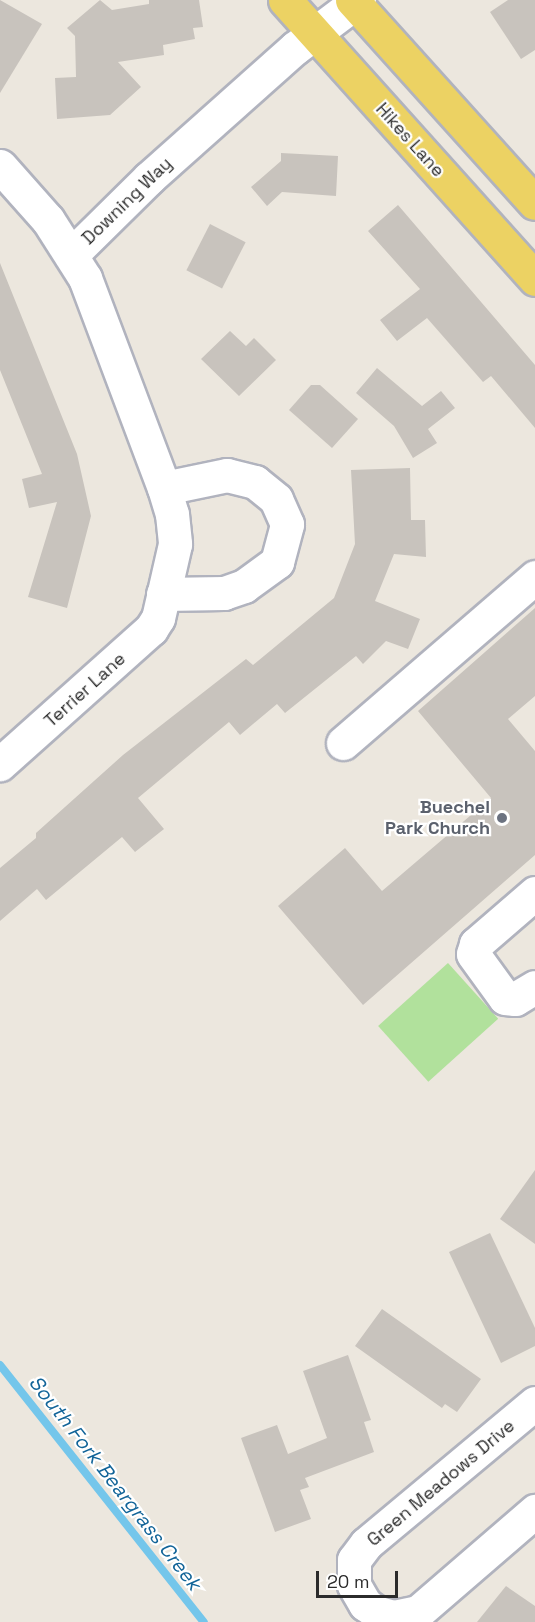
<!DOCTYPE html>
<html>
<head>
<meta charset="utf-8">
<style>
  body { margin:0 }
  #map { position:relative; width:535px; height:1622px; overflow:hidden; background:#ece7de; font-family:"Space Grotesk",sans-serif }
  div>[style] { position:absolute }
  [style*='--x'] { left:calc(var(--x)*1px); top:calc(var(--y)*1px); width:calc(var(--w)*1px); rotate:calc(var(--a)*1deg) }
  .green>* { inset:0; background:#b1e19c; transform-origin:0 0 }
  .stream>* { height:8px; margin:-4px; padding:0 4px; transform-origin:4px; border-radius:4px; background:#74c6eb }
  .building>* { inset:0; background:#c8c3bd; transform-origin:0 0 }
  .roads { filter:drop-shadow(2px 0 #b1b3be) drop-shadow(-2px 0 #b1b3be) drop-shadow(0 2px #b1b3be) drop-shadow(0 -2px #b1b3be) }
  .minor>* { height:33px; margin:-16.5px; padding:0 16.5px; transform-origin:16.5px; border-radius:16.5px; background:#fff }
  .major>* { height:33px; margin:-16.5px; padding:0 16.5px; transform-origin:16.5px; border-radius:16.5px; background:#ecd263 }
  .dots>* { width:16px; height:16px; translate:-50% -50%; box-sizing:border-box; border:3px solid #fff; border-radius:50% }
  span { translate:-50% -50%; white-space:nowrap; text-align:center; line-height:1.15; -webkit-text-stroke:4.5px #fff; paint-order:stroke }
  .street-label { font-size:18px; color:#2b2b2b }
  .worship-label { font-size:18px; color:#5b616d; font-weight:700 }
  .right { translate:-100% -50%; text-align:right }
  .water-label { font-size:20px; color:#126498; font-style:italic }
  .scale { position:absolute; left:316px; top:1571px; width:82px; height:27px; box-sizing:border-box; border:3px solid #2b2b2b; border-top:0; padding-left:8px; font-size:18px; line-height:21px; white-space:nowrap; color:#2b2b2b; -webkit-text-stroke:4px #fff; paint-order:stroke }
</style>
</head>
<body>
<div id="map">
  <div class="green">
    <div style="left:448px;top:963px;width:75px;height:94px;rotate:48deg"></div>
  </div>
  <div class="stream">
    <div style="--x:0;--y:1365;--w:328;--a:51.6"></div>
  </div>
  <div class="building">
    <div style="clip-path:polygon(0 0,42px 24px,0 93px)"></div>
    <div style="clip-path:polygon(100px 0,112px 10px,149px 4px,149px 0,199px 0,203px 27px,193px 28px,195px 39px,163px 45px,164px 55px,118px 62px,141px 87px,110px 115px,57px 119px,55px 78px,76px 77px,75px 36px,67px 28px)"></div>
    <div style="clip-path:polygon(508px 0,535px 0,535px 50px,521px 59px,490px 12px)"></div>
    <div style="clip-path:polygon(281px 153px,338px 156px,336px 196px,282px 192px,267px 206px,251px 187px,281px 161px)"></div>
    <div style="clip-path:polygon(398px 205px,535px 365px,535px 428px,491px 376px,483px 382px,427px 318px,397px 341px,380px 320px,420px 289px,368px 231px)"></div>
    <div style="left:210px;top:224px;width:40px;height:52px;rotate:27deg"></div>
    <div style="clip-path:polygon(0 263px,77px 454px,91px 516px,67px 608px,28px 597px,57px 502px,29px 508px,22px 479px,42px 474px,0 370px)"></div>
    <div style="clip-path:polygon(230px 331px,246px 346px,254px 338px,276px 360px,239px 396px,201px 359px)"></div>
    <div style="clip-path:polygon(377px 368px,422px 406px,441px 391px,455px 408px,428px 429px,437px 443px,413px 458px,394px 426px,356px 393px)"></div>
    <div style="clip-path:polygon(311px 385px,320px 385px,358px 419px,332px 448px,289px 410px)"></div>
    <div style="clip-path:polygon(410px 468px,411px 520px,425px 520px,426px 557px,394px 554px,375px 601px,420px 619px,408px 649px,386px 641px,363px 664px,356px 656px,285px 713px,277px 704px,240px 735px,229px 722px,138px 798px,164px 829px,135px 852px,122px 837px,46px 900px,37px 889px,0 921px,0 868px,36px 838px,36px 833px,123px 755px,246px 659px,253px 665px,334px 598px,355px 544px,351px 470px)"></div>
    <div style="clip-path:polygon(535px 608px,535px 696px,508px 719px,535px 751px,535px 855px,363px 1005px,278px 906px,345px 848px,382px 891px,491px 798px,418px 711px)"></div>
    <div style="clip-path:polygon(535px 1170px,535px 1244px,500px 1219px)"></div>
    <div style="clip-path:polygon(490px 1233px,535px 1328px,535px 1346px,501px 1363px,449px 1252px)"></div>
    <div style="clip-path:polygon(382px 1309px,481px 1379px,457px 1412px,445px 1404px,442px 1408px,355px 1346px)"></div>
    <div style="clip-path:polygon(348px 1355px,371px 1420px,364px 1422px,374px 1452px,305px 1478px,309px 1487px,300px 1490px,311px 1519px,275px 1532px,241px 1438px,277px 1425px,288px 1454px,327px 1438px,303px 1371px)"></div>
    <div style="clip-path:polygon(506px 1586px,535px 1606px,535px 1622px,477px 1622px)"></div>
  </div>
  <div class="roads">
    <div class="minor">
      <div style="--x:0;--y:166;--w:72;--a:48.4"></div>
      <div style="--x:48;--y:220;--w:69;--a:57.5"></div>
      <div style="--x:85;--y:278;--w:224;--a:69.4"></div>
      <div style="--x:164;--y:488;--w:27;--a:73"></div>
      <div style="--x:172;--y:514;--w:30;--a:84"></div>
      <div style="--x:175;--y:544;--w:76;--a:102.9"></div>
      <div style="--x:158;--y:618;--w:13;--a:122"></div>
      <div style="--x:151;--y:629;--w:203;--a:138.2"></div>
      <div style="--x:71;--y:255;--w:110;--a:-44.6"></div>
      <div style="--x:149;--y:178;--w:195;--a:-41.7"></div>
      <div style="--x:295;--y:48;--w:80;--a:-36.9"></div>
      <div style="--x:163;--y:594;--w:61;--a:-0.9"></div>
      <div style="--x:224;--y:593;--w:21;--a:-19"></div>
      <div style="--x:244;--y:586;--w:41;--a:-36"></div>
      <div style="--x:277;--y:562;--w:39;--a:-75"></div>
      <div style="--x:287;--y:524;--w:27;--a:-114"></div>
      <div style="--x:276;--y:499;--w:27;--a:-141"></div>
      <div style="--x:255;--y:482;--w:29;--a:-166"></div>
      <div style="--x:227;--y:475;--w:64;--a:168.3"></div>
      <div style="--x:343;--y:743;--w:254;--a:-40.8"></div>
      <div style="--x:535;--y:893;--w:78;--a:139.2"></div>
      <div style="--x:476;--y:944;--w:10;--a:107"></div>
      <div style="--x:473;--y:954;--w:54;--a:54"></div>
      <div style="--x:505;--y:998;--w:10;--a:6"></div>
      <div style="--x:515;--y:999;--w:23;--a:-31"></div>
      <div style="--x:535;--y:1403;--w:220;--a:140.2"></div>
      <div style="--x:366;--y:1544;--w:20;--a:127"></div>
      <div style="--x:354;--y:1560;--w:25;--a:90"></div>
      <div style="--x:354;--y:1585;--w:22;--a:60"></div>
      <div style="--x:365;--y:1604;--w:14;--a:36"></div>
      <div style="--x:376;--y:1612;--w:19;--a:16"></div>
      <div style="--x:394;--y:1617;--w:25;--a:-12"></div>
      <div style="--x:418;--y:1612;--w:155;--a:-40.8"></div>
    </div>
    <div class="major">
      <div style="--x:285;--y:0;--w:375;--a:48.1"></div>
      <div style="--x:352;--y:0;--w:273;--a:48"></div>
    </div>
  </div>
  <div class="dots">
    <div style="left:502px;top:818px;background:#6b7280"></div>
  </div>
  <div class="street-label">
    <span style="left:410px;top:140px;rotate:48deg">Hikes Lane</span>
    <span style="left:127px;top:201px;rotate:-44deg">Downing Way</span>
    <span style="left:85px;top:690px;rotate:-42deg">Terrier Lane</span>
    <span style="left:441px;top:1483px;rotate:-40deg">Green Meadows Drive</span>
  </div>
  <div class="worship-label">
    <span class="right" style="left:490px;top:818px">Buechel<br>Park Church</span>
  </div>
  <div class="water-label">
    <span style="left:115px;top:1483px;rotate:52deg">South Fork Beargrass Creek</span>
  </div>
  <div class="scale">20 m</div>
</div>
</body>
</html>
